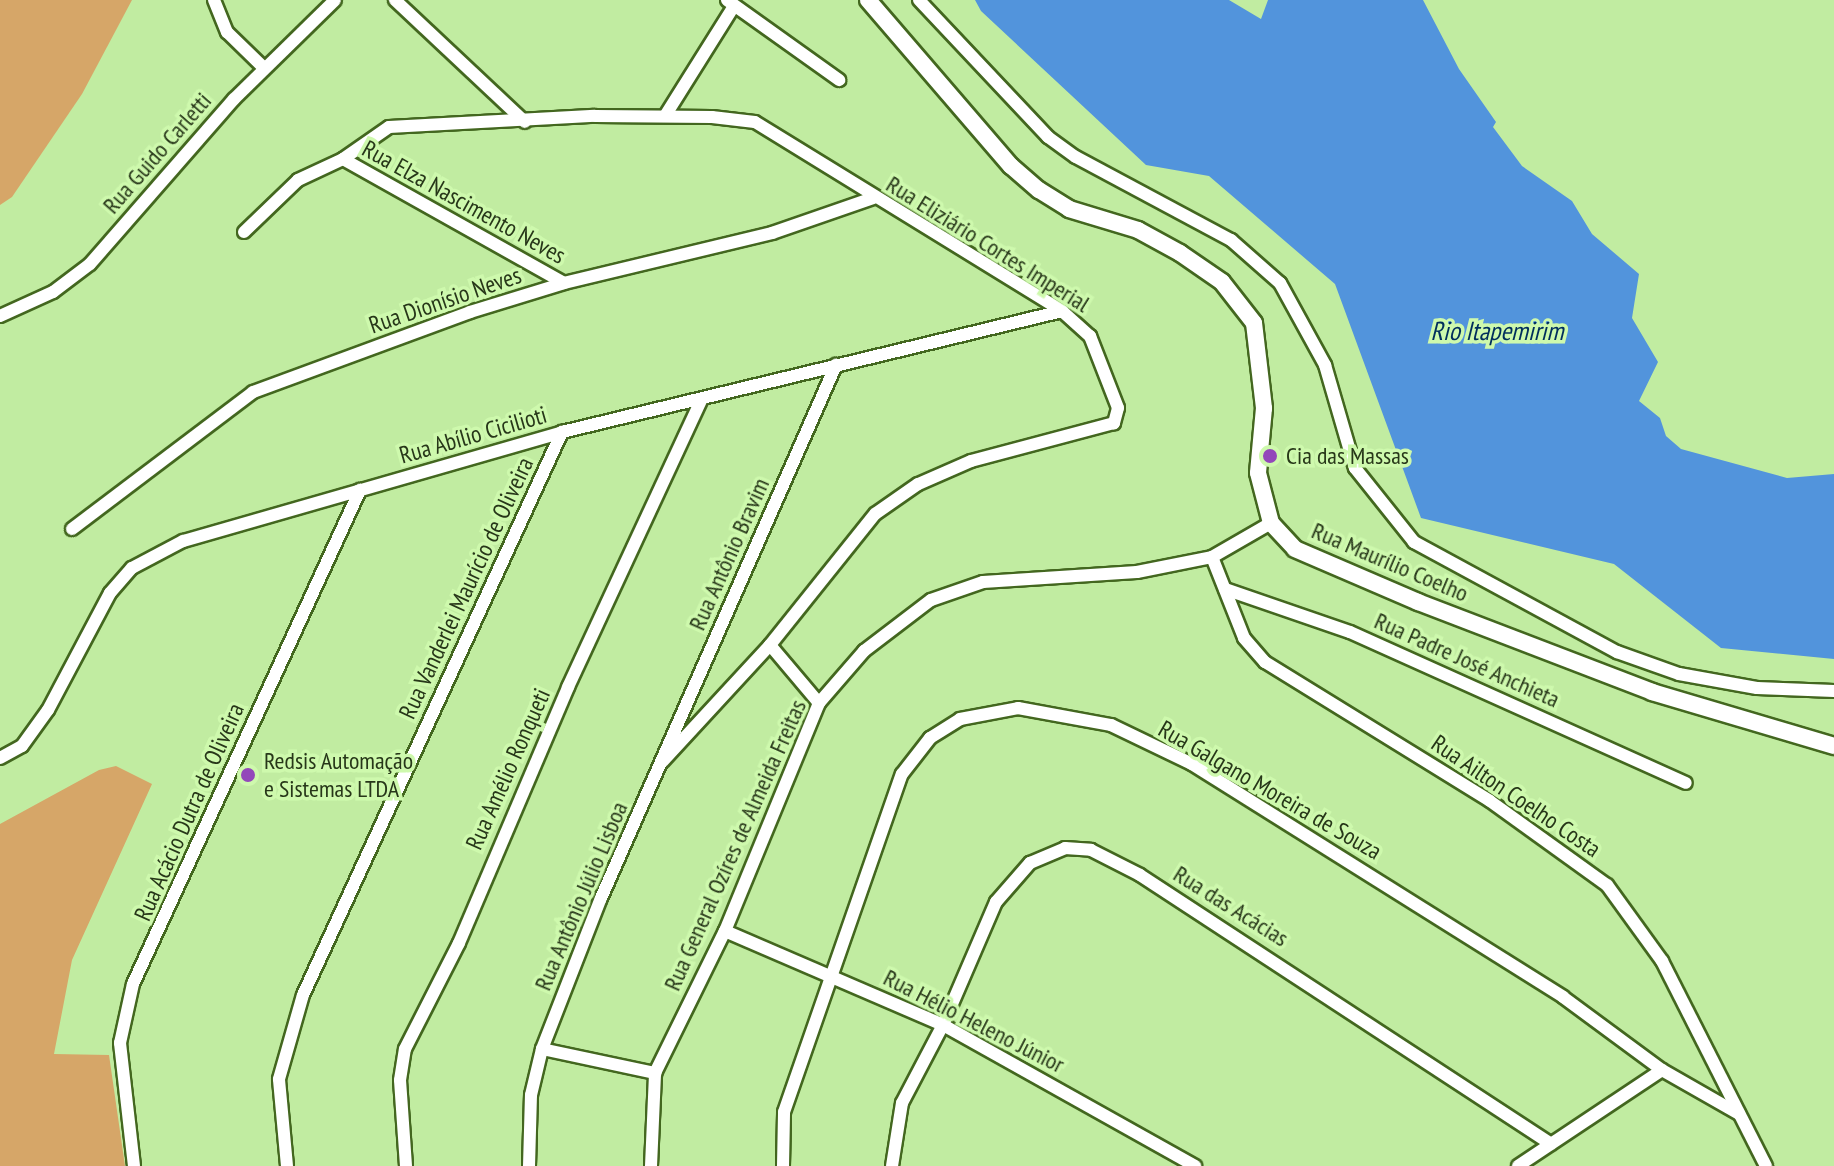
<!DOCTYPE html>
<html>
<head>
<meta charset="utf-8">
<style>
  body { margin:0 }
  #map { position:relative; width:1834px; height:1166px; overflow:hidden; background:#c1eca1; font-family:"PT Sans Narrow",sans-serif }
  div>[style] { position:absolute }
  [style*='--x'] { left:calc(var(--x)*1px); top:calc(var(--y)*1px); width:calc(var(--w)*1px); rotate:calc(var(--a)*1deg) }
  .green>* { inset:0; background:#d6a668 }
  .water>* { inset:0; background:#5294dc }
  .roads { filter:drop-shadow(2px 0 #43671f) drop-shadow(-2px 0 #43671f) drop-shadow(0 2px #43671f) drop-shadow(0 -2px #43671f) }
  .street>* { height:12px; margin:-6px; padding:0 6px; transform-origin:6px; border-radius:6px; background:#fff }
  .secondary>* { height:16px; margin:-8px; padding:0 8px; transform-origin:8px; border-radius:8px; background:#fff }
  .dots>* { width:22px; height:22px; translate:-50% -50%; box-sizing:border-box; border:4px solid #cef9ad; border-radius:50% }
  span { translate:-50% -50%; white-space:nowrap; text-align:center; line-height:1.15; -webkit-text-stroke:7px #cef9ad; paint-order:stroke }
  .street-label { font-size:24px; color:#273719 }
  .poi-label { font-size:24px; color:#273719 }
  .left { translate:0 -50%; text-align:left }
  .water-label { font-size:26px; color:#002e5c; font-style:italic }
</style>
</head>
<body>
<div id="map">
  <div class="green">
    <div style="clip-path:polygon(0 0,132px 0,82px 94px,12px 197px,0 205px)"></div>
    <div style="clip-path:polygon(116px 766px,152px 784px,72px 960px,54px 1054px,109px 1055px,125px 1166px,0 1166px,0 824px,99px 770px)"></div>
  </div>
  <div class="water">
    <div style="clip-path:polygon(975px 0,1229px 0,1261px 19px,1268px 0,1423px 0,1459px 69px,1496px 122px,1493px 127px,1522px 166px,1572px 201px,1592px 234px,1639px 274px,1632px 318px,1658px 362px,1639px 401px,1660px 418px,1666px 436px,1681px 449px,1787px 478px,1834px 474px,1834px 659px,1721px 648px,1614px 564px,1421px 518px,1335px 284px,1209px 176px,1146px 165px,981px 11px)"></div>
  </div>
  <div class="roads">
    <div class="street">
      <div style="--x:214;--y:0;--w:35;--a:68"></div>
      <div style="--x:227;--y:32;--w:50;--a:44.2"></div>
      <div style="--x:395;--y:0;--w:178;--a:43.2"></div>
      <div style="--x:727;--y:0;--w:138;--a:35.5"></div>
      <div style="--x:919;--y:0;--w:188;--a:46.7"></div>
      <div style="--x:1048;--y:137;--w:34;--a:36"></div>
      <div style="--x:1076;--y:157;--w:176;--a:28.2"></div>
      <div style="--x:1231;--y:240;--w:65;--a:41.3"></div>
      <div style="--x:1280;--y:283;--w:94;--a:61.2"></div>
      <div style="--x:1325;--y:365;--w:107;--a:73.8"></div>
      <div style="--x:1355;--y:468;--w:95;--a:51.4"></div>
      <div style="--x:1414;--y:542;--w:231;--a:28.5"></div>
      <div style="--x:1617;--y:652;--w:66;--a:19.5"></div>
      <div style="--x:1679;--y:674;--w:79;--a:10.2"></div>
      <div style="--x:1757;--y:688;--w:77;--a:2.2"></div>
      <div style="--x:665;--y:116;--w:130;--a:-57.9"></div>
      <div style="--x:343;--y:159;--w:253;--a:29.3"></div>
      <div style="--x:244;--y:232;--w:75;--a:-43.9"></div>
      <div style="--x:298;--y:180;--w:50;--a:-25"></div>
      <div style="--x:343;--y:159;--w:56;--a:-34.8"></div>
      <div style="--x:389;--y:127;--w:206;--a:-3.1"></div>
      <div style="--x:595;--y:116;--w:117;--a:0.5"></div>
      <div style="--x:712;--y:117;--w:43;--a:6.6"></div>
      <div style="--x:755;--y:122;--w:361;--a:31.6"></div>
      <div style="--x:1062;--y:311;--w:38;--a:42"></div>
      <div style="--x:1090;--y:336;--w:77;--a:68.7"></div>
      <div style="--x:1118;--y:408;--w:16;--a:105"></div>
      <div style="--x:1114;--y:423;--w:148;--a:165.1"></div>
      <div style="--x:971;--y:461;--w:58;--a:156.5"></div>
      <div style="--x:918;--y:484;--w:52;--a:145.1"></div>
      <div style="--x:875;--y:514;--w:168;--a:128.7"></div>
      <div style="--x:770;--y:645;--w:158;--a:132.7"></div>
      <div style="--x:0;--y:316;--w:58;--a:-24.4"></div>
      <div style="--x:53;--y:292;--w:46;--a:-37.1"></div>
      <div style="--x:90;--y:264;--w:219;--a:-48.9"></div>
      <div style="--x:234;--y:99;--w:141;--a:-44.4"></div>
      <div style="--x:72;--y:529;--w:227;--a:-37.1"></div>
      <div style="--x:253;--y:392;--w:231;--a:-20.2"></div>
      <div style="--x:470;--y:312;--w:98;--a:-17.1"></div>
      <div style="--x:564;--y:283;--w:214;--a:-13.5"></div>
      <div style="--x:772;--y:233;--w:107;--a:-19.1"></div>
      <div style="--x:1212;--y:557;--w:87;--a:68.4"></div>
      <div style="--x:1244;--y:638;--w:32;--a:49"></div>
      <div style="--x:1265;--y:662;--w:264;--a:31.7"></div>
      <div style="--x:1490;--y:801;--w:144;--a:35.7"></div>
      <div style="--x:1607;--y:885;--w:94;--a:54.1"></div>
      <div style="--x:1662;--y:961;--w:230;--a:63.1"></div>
      <div style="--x:1225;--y:589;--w:132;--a:19"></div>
      <div style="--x:1350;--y:632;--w:368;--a:24.2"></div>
      <div style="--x:770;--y:645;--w:76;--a:49.8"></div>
      <div style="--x:0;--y:758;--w:25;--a:-29"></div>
      <div style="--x:22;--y:746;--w:44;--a:-54.2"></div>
      <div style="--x:48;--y:710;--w:132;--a:-62.1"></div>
      <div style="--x:110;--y:593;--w:33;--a:-49"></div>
      <div style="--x:132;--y:568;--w:58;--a:-27.9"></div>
      <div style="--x:183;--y:541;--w:394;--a:-16"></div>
      <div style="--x:562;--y:432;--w:514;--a:-13.6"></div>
      <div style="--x:725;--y:931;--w:237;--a:23.3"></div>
      <div style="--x:943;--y:1025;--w:289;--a:29.2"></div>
      <div style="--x:542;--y:1049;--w:116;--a:12"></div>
      <div style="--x:134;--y:1166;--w:124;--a:-96.5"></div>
      <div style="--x:120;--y:1043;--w:60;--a:-77.6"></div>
      <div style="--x:133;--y:984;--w:544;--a:-65.32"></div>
      <div style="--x:287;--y:1166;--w:87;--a:-95.3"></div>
      <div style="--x:279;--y:1079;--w:87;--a:-74.1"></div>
      <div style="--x:303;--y:995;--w:620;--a:-65.3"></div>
      <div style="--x:406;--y:1166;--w:86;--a:-94"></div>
      <div style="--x:400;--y:1080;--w:31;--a:-81"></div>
      <div style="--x:405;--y:1049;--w:119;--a:-63"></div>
      <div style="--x:459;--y:943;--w:278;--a:-66.9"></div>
      <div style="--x:568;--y:687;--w:316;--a:-65.1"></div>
      <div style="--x:529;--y:1166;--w:71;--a:-88.4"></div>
      <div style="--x:531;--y:1095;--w:47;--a:-76.6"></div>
      <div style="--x:542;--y:1049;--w:162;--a:-68.7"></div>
      <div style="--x:601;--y:898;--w:583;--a:-66.21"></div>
      <div style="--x:651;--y:1166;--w:93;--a:-87.5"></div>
      <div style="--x:655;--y:1073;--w:158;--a:-63.8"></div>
      <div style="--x:725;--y:931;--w:247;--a:-67.6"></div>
      <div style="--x:819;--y:703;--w:69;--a:-49.1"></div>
      <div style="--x:864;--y:651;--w:84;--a:-37.3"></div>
      <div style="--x:931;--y:600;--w:55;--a:-19.1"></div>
      <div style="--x:983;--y:582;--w:154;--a:-3.7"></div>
      <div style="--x:1137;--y:572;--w:76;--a:-11.3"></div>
      <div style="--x:1212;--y:557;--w:68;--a:-30"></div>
      <div style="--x:783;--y:1166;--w:54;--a:-88.9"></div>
      <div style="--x:784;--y:1112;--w:358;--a:-70.8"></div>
      <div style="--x:902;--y:774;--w:46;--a:-52.1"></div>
      <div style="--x:930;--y:738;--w:36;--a:-32"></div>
      <div style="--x:960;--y:719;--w:59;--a:-10.7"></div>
      <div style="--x:1018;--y:708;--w:95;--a:10.4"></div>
      <div style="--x:1111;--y:725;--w:90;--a:25.7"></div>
      <div style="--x:1192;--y:764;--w:438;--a:32.1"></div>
      <div style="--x:1563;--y:997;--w:123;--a:36.4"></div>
      <div style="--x:1662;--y:1070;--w:89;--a:29.7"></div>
      <div style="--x:892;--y:1166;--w:64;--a:-81"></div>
      <div style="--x:902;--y:1103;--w:88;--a:-62.3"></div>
      <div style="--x:943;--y:1025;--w:134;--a:-66.7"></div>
      <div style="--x:996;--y:902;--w:52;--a:-48.9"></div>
      <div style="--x:1030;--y:863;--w:38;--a:-23"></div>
      <div style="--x:1065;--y:848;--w:26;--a:4"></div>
      <div style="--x:1091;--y:850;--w:55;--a:27"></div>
      <div style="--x:1140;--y:875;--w:491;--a:33.2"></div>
      <div style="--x:1518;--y:1166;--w:173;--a:-33.7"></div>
    </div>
    <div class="secondary">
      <div style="--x:868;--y:0;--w:219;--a:49.3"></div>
      <div style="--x:1011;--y:166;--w:37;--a:41"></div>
      <div style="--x:1039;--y:190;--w:36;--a:32"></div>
      <div style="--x:1069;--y:209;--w:72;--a:16.9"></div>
      <div style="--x:1138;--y:230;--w:48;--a:28.7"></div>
      <div style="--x:1180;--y:253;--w:51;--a:34.6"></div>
      <div style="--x:1222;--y:282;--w:52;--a:52"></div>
      <div style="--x:1254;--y:323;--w:86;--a:83.3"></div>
      <div style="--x:1264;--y:408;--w:65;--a:95.3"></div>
      <div style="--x:1258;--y:473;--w:52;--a:75.4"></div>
      <div style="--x:1271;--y:523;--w:35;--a:47"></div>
      <div style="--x:1295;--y:549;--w:134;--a:23.3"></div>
      <div style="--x:1418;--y:602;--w:251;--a:21"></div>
      <div style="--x:1652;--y:692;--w:190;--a:16.5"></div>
    </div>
  </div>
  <div class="dots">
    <div style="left:1270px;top:456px;background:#9348ba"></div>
    <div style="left:248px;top:775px;background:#9348ba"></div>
  </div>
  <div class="street-label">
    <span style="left:157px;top:153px;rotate:-49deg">Rua Guido Carletti</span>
    <span style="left:464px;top:202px;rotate:29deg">Rua Elza Nascimento Neves</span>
    <span style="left:988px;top:244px;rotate:32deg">Rua Eliziário Cortes Imperial</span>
    <span style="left:445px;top:300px;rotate:-19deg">Rua Dionísio Neves</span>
    <span style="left:473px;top:435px;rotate:-16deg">Rua Abílio Cicilioti</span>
    <span style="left:729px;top:554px;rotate:-66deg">Rua Antônio Bravim</span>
    <span style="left:1390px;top:562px;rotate:23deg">Rua Maurílio Coelho</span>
    <span style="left:466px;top:588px;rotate:-65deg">Rua Vanderlei Maurício de Oliveira</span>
    <span style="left:1467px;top:660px;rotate:24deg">Rua Padre José Anchieta</span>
    <span style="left:508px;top:769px;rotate:-66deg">Rua Amélio Ronqueti</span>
    <span style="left:1270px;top:790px;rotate:30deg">Rua Galgano Moreira de Souza</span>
    <span style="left:1516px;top:796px;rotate:34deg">Rua Ailton Coelho Costa</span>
    <span style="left:189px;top:812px;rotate:-66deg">Rua Acácio Dutra de Oliveira</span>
    <span style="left:735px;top:845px;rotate:-66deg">Rua General Ozíres de Almeida Freitas</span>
    <span style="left:581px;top:896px;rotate:-67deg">Rua Antônio Júlio Lisboa</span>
    <span style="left:1231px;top:906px;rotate:32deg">Rua das Acácias</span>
    <span style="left:974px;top:1021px;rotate:27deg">Rua Hélio Heleno Júnior</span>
  </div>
  <div class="poi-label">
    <span class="left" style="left:1286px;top:456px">Cia das Massas</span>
    <span class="left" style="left:264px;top:775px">Redsis Automação<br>e Sistemas LTDA</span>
  </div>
  <div class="water-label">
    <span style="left:1497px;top:331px">Rio Itapemirim</span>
  </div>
</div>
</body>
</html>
